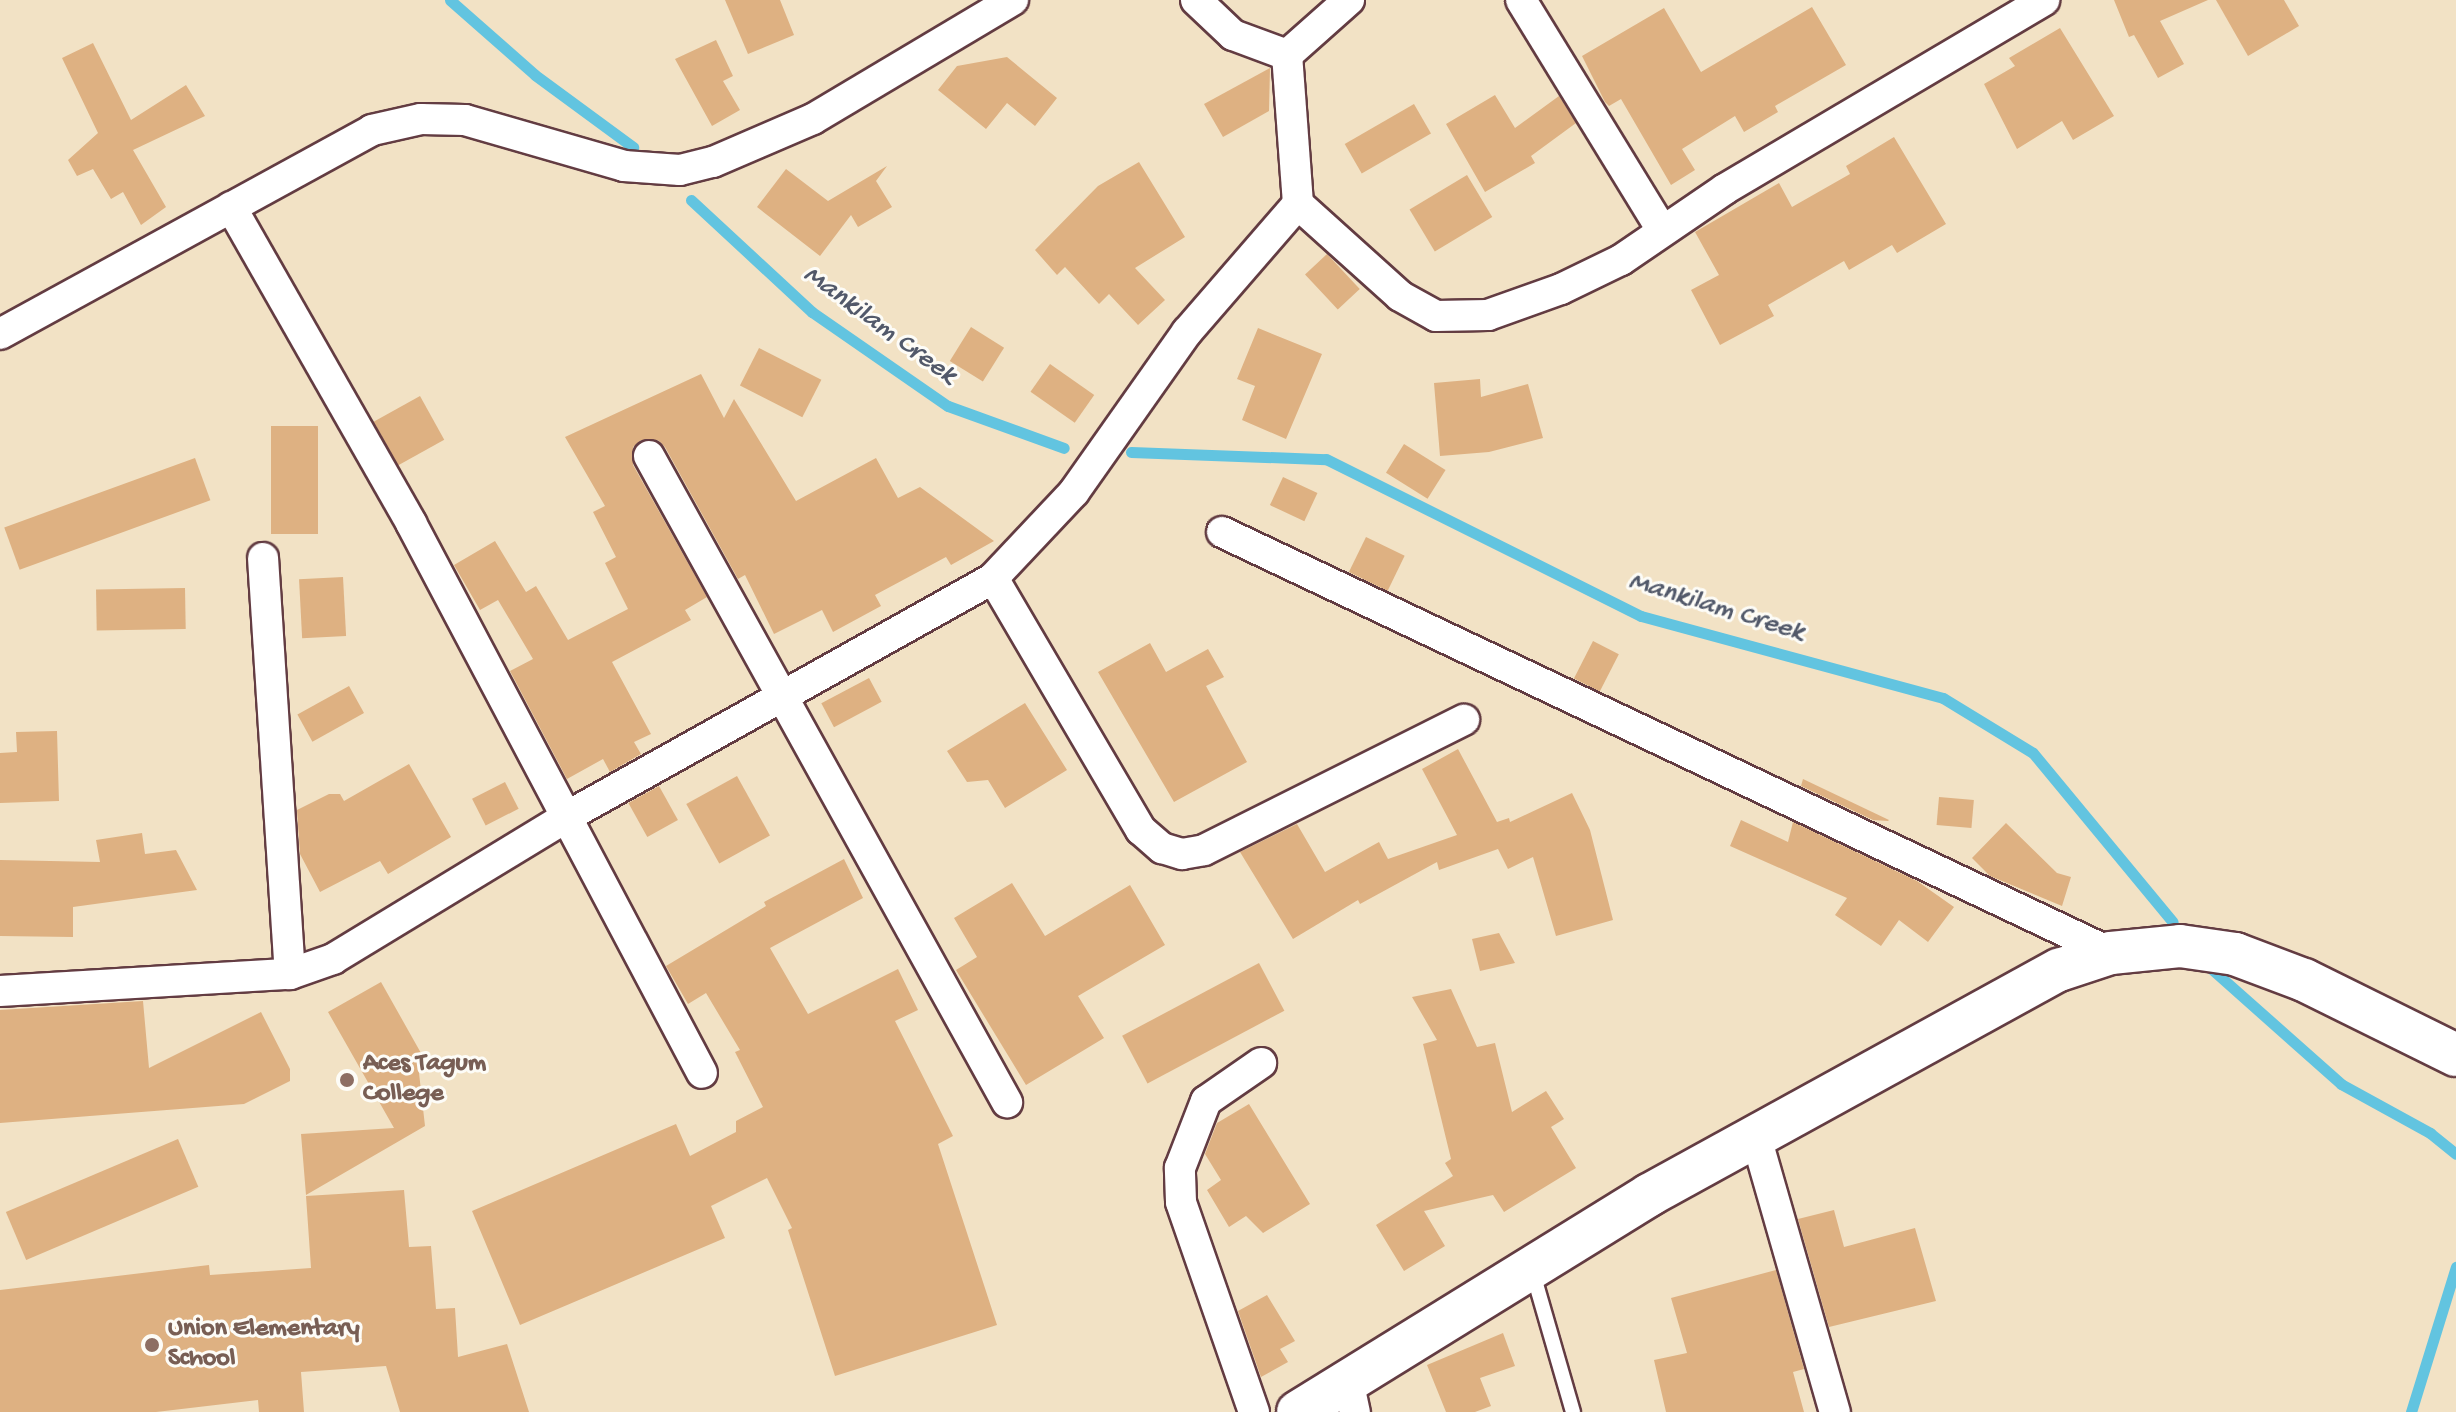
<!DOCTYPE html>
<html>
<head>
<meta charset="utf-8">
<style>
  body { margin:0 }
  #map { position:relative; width:2456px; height:1412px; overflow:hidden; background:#f2e2c5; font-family:"Gochi Hand",sans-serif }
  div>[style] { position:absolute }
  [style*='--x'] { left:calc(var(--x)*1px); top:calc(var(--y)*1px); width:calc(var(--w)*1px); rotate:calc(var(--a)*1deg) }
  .stream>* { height:11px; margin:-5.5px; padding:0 5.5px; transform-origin:5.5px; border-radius:5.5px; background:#62c4e0 }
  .building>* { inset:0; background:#deb182; transform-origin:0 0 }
  .roads { filter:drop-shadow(2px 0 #633c42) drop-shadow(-2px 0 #633c42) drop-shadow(0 2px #633c42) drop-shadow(0 -2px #633c42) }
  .lane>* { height:14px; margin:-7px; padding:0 7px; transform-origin:7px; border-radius:7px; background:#fff }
  .street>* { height:30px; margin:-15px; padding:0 15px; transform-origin:15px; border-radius:15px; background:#fff }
  .secondary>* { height:42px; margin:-21px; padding:0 21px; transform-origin:21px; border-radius:21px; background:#fff }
  .dots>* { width:22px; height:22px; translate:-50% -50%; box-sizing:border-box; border:4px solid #fdfcf7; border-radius:50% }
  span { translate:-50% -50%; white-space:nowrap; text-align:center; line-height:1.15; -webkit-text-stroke:6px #fdfcf7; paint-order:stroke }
  .education-label { font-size:26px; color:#785e54; font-weight:700 }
  .left { translate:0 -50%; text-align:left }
  .water-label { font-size:28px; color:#52596a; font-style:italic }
</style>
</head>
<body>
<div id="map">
  <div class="stream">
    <div style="--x:450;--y:0;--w:113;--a:41.4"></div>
    <div style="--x:535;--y:75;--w:122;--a:36.3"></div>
    <div style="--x:691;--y:200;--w:165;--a:42.8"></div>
    <div style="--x:812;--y:312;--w:165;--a:34.7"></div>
    <div style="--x:948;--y:406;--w:123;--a:19.9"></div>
    <div style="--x:1131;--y:452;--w:195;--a:2.1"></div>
    <div style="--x:1326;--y:459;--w:352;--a:26.5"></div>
    <div style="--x:1641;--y:616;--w:313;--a:15.2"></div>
    <div style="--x:1943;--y:698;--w:105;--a:31.4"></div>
    <div style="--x:2033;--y:753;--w:219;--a:50.4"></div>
    <div style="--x:2206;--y:964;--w:181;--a:41.6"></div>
    <div style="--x:2341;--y:1084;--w:102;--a:28.8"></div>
    <div style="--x:2430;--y:1133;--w:33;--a:39"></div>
    <div style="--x:2411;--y:1412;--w:152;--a:-72.8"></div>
  </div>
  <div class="building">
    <div style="clip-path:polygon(725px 0,780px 0,794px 35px,748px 54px)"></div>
    <div style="clip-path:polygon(2114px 0,2208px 0,2160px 21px,2184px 64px,2158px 78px,2134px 35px,2129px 37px)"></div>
    <div style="clip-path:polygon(2216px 0,2284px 0,2299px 26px,2248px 56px)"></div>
    <div style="clip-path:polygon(1812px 7px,1846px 65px,1775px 106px,1778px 112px,1744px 132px,1735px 116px,1682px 149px,1695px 170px,1671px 185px,1621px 99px,1609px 106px,1605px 102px,1582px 56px,1664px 8px,1701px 72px)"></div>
    <div style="clip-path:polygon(2060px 28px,2114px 116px,2073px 140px,2062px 121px,2017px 149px,1984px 84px,2015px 66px,2009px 58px)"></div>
    <div style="clip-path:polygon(716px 40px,733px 76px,723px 81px,740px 110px,712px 126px,675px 59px)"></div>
    <div style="clip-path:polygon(93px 43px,131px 120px,186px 85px,205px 116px,133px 150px,166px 207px,141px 225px,123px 192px,111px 199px,93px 169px,77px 176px,68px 160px,98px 133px,62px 58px)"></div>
    <div style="clip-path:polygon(1007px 57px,1057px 98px,1035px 126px,1007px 103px,986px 129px,938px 90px,957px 66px)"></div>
    <div style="clip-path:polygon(1270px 68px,1269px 111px,1223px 137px,1204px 104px)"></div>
    <div style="clip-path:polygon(1495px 95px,1515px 128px,1559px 96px,1576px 123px,1531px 156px,1535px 163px,1485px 192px,1446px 124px)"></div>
    <div style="left:1414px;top:104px;width:34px;height:80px;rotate:60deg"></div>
    <div style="clip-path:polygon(1894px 137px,1946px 224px,1897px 253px,1892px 245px,1849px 270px,1844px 261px,1768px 305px,1774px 316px,1720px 345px,1691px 290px,1719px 275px,1695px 232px,1779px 183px,1792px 207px,1850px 174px,1846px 166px)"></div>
    <div style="clip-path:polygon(1139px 162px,1185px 237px,1135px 268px,1165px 300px,1138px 325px,1109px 294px,1099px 304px,1065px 267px,1057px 275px,1035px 250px,1098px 186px)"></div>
    <div style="clip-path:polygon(887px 166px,876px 181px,892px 207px,858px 227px,851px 215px,820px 256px,757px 207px,786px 169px,828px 201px)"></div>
    <div style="left:1467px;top:175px;width:49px;height:67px;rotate:59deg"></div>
    <div style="left:1327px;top:254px;width:48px;height:30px;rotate:47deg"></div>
    <div style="left:971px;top:327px;width:39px;height:40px;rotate:32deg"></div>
    <div style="clip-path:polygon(1258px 328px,1322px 354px,1286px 439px,1242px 420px,1255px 386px,1237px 379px)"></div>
    <div style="left:759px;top:348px;width:70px;height:42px;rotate:27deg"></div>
    <div style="left:1050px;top:364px;width:54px;height:34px;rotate:35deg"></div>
    <div style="clip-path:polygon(701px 374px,724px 418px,734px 399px,796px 501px,876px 458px,898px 498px,920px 487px,994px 541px,951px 565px,946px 557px,875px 595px,881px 606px,833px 632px,822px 610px,774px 634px,745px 575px,738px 579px,665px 447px,658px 440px,641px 440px,633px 447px,633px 465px,707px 597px,685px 610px,691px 620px,612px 662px,651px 734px,634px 742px,641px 754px,610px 772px,603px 759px,567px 779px,510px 671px,533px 659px,498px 600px,480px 610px,454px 565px,495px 541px,526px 592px,536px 586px,568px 640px,628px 609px,605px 563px,616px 557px,593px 512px,605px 506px,565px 437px)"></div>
    <div style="clip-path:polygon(1480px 379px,1481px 397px,1528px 384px,1543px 438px,1489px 452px,1440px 456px,1434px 383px)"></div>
    <div style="left:420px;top:396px;width:50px;height:53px;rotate:61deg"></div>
    <div style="left:271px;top:426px;width:47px;height:108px"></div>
    <div style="left:1404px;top:444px;width:49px;height:34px;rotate:32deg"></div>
    <div style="left:195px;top:458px;width:45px;height:203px;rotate:70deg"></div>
    <div style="left:1283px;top:477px;width:38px;height:31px;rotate:25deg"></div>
    <div style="left:1366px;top:537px;width:43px;height:39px;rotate:26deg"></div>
    <div style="left:343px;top:577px;width:59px;height:44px;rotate:87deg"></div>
    <div style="left:185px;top:588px;width:41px;height:89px;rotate:89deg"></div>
    <div style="left:1593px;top:641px;width:29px;height:42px;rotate:27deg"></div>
    <div style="clip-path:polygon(1150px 643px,1166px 672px,1208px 649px,1224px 677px,1206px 686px,1247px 762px,1174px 802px,1098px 672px)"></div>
    <div style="left:869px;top:678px;width:27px;height:54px;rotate:62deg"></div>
    <div style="left:349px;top:686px;width:31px;height:59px;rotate:61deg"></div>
    <div style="clip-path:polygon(1025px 703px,1067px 770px,1005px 808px,988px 780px,967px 782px,947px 751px)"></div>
    <div style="clip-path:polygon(57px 731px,59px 801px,0 803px,0 753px,17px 752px,16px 732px)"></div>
    <div style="clip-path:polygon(1458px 749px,1497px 822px,1509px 818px,1510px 822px,1572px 793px,1590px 830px,1613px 920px,1556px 936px,1533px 857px,1508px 869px,1498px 849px,1439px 870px,1437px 862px,1360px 904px,1358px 900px,1293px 939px,1240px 852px,1297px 824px,1325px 872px,1379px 842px,1388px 859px,1457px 835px,1422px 769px)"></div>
    <div style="clip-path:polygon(409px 764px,451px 837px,388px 874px,380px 861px,320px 892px,300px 854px,297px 810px,329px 794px,340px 794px,344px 801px)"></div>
    <div style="left:737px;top:776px;width:68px;height:58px;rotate:61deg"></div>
    <div style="clip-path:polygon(1803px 779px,1889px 820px,1888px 821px,1873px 820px,1801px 786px)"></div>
    <div style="left:505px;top:782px;width:30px;height:37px;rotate:63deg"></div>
    <div style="left:659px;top:786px;width:39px;height:35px;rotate:61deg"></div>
    <div style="left:1939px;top:797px;width:35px;height:28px;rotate:5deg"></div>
    <div style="clip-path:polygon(1741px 820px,1788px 842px,1793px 822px,1917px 881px,1954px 907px,1928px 942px,1899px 920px,1881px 946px,1835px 915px,1847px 898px,1730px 846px)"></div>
    <div style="clip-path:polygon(2006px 823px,2057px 873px,2071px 877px,2062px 906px,1990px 876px,1972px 858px)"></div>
    <div style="clip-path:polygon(142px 833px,145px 854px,176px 850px,197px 890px,73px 907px,73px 937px,0 936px,0 860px,100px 862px,96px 840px)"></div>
    <div style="clip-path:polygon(844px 859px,863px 898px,770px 948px,808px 1014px,898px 969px,918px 1010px,895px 1021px,953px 1136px,938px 1144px,997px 1325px,835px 1376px,788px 1230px,792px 1228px,767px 1178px,711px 1206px,725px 1238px,520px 1325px,472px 1211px,676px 1124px,690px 1156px,736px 1132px,736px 1121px,763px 1107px,735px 1052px,740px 1050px,706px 993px,688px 1004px,666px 966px,766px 906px,764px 902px)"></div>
    <div style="clip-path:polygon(1012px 883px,1045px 936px,1130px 885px,1165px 945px,1078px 996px,1104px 1038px,1026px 1085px,956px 970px,977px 957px,954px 918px)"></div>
    <div style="clip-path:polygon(1499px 933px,1515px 963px,1480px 971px,1472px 939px)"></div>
    <div style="left:1259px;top:963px;width:54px;height:155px;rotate:62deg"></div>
    <div style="clip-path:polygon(381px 982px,426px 1062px,418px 1064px,425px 1126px,306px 1195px,301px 1134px,394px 1128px,328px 1012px)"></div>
    <div style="clip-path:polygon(1451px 989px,1477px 1047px,1495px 1043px,1512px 1112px,1546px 1091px,1564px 1119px,1551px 1127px,1576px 1168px,1504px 1212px,1493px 1195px,1424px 1211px,1445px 1246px,1404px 1271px,1376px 1225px,1453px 1176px,1445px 1163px,1451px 1159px,1423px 1044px,1437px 1040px,1412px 997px)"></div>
    <div style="clip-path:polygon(143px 1001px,149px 1068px,261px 1012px,290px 1069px,290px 1081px,244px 1104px,0 1123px,0 1010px)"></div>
    <div style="clip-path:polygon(1249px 1104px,1310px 1204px,1263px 1233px,1246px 1216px,1229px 1227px,1207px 1190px,1221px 1180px,1205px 1154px,1217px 1123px)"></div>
    <div style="left:178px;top:1139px;width:52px;height:187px;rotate:67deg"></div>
    <div style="clip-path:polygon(404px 1190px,409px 1247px,431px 1246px,436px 1309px,455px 1308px,458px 1357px,507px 1344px,529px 1412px,400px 1412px,386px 1366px,301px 1372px,304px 1412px,259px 1412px,258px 1400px,156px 1412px,0 1412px,0 1290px,209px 1265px,210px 1275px,311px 1268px,306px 1196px)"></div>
    <div style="clip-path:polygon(1834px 1210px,1844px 1247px,1915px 1228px,1936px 1301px,1829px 1327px,1798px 1219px)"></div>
    <div style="clip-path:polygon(1776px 1270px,1804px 1369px,1793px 1372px,1804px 1412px,1666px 1412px,1654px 1360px,1687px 1353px,1671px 1298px)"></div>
    <div style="clip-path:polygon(1267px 1295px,1295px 1341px,1280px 1349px,1288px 1362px,1261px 1377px,1238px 1311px)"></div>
    <div style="clip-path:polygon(1503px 1333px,1515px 1366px,1480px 1378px,1491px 1406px,1475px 1412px,1446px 1412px,1427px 1365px)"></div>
  </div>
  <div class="roads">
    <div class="lane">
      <div style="--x:1532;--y:1270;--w:148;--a:73.9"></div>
    </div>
    <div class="street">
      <div style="--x:1196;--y:0;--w:51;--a:43.4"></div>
      <div style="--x:1233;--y:35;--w:58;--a:20.3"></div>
      <div style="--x:1521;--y:0;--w:270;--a:58.5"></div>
      <div style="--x:1287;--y:55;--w:83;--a:-41.6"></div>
      <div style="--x:1298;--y:204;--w:137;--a:42"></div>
      <div style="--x:1400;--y:296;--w:41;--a:29.1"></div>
      <div style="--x:1436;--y:316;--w:52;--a:-1.1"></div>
      <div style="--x:1488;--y:315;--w:77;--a:-19.6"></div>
      <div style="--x:1561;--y:289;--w:67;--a:-25.8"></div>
      <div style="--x:1621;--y:260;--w:126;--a:-34.3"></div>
      <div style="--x:1725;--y:189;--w:371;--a:-30.6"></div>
      <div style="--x:231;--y:207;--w:364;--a:60.3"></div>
      <div style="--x:411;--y:523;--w:622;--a:62.12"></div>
      <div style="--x:0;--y:334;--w:424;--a:-28.7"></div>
      <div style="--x:372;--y:130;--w:50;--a:-12.7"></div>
      <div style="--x:421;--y:119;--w:44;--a:1.3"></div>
      <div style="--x:465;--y:120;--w:166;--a:16.1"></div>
      <div style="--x:624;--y:166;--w:56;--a:4.1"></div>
      <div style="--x:680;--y:170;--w:34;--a:-14"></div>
      <div style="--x:713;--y:162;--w:109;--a:-23.3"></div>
      <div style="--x:813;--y:119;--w:233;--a:-30.8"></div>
      <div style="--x:649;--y:456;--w:739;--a:61.01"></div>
      <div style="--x:1222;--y:532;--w:984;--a:25.34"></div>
      <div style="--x:263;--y:558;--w:417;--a:86.3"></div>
      <div style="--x:993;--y:578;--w:292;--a:59.6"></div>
      <div style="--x:1141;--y:830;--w:28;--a:41"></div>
      <div style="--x:1162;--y:848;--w:21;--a:17"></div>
      <div style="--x:1182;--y:854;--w:22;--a:-10"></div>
      <div style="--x:1204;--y:850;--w:291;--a:-26.6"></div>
      <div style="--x:0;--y:991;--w:290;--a:-3.4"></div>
      <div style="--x:290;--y:974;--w:46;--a:-19.2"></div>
      <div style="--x:333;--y:959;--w:275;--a:-31.3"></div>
      <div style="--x:568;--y:816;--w:487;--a:-29.2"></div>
      <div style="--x:993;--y:578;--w:118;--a:-46.7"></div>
      <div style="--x:1074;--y:492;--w:196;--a:-54.8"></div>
      <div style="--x:1187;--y:332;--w:169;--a:-49.1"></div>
      <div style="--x:1298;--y:204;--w:149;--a:-94.2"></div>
      <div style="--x:1756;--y:1137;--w:286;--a:74"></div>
      <div style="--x:1348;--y:1380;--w:33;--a:78"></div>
      <div style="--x:1254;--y:1412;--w:222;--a:-109.2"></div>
      <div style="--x:1181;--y:1202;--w:34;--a:-92"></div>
      <div style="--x:1180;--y:1168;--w:72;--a:-68.8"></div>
      <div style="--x:1206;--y:1101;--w:67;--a:-34.6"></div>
    </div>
    <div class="secondary">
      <div style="--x:1298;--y:1412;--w:413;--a:-31.7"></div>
      <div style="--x:1649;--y:1195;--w:468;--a:-28.8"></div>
      <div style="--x:2059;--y:970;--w:55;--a:-18.1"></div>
      <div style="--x:2111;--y:953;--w:69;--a:-5.8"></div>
      <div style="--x:2180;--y:946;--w:56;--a:8.3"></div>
      <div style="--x:2235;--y:954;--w:74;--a:20.6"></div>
      <div style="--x:2304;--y:980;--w:169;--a:26.3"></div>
    </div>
  </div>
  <div class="dots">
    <div style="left:347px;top:1080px;background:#8d6e63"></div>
    <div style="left:152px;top:1345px;background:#8d6e63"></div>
  </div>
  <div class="education-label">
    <span class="left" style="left:363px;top:1080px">Aces Tagum<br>College</span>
    <span class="left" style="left:168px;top:1345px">Union Elementary<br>School</span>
  </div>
  <div class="water-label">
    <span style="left:879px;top:326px;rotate:36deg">Mankilam Creek</span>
    <span style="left:1716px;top:608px;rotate:17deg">Mankilam Creek</span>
  </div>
</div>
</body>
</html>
